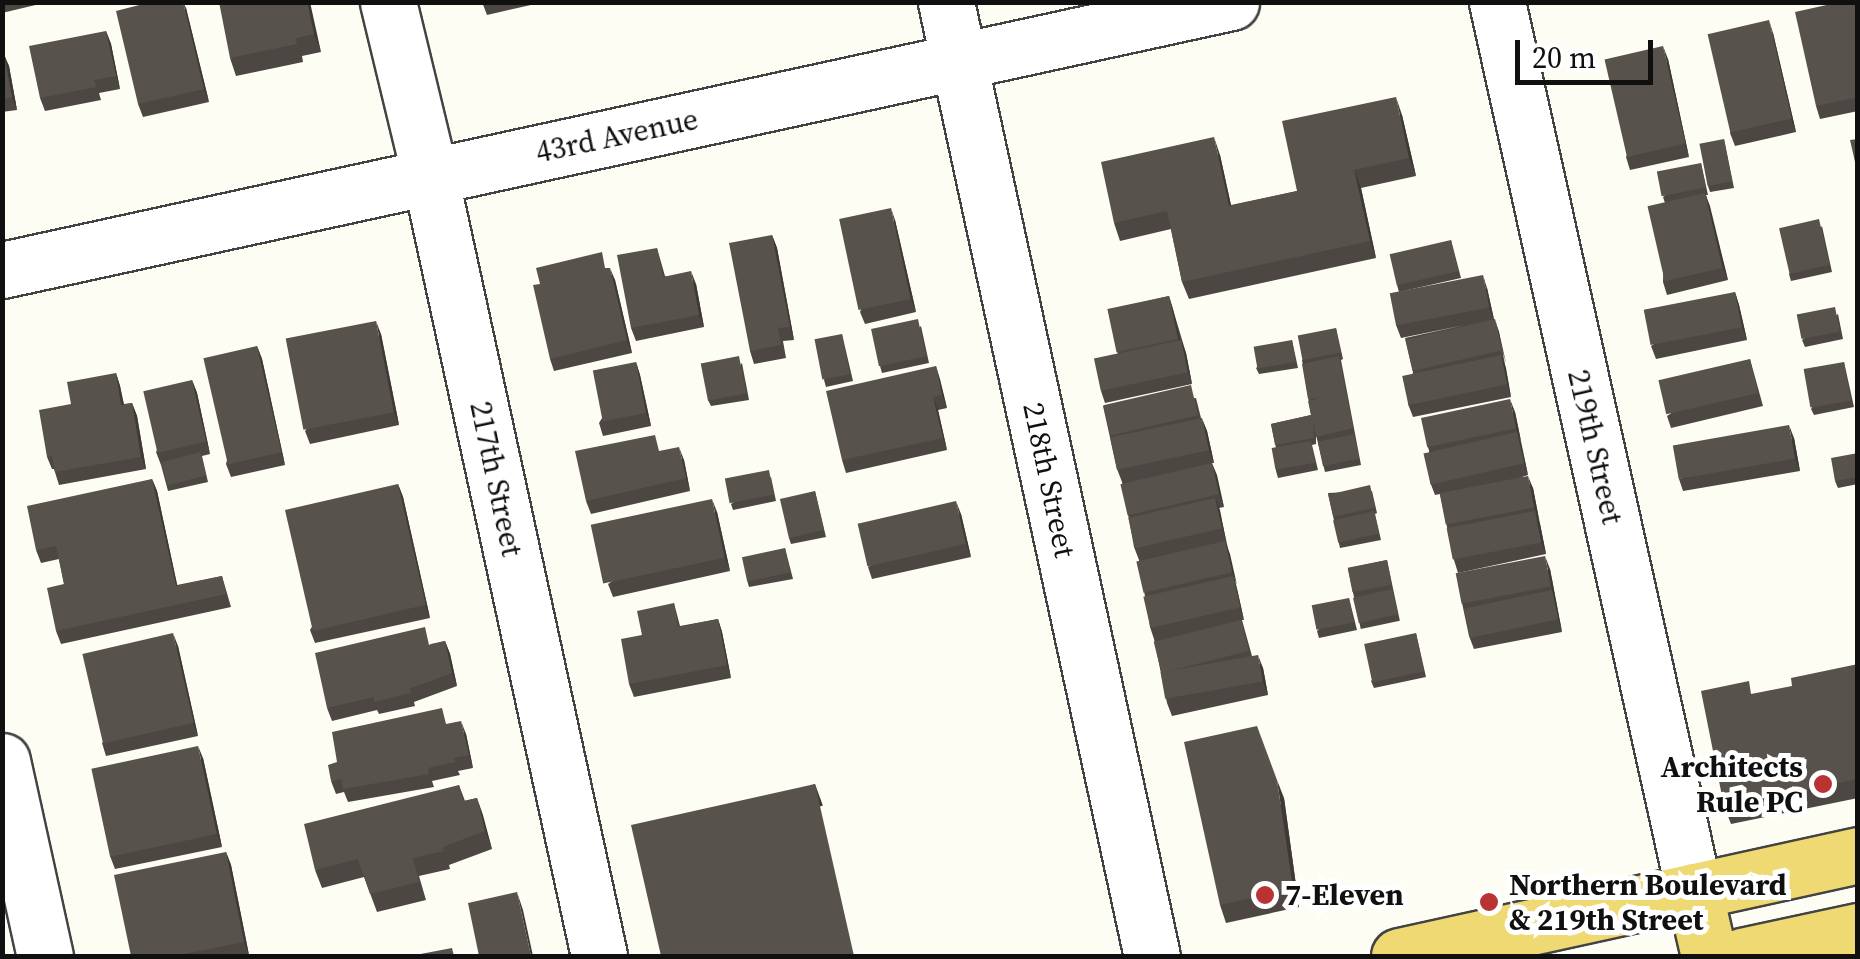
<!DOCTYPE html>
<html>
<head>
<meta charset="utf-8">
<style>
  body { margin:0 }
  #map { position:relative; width:1860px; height:959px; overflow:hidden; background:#fefdf4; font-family:"Source Serif 4",serif }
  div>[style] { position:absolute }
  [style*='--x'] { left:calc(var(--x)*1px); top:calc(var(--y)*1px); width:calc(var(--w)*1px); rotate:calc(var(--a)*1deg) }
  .roads { filter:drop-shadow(2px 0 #434343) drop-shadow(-2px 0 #434343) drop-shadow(0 2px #434343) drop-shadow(0 -2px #434343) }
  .minor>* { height:55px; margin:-27.5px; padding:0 27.5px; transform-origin:27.5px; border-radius:27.5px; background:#fff }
  .major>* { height:55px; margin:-27.5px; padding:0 27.5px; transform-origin:27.5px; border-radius:27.5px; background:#efd973 }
  .wall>* { inset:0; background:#4c4742; transform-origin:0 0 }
  .shaded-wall>* { inset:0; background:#3e3936; transform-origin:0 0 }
  .building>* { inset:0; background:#58524d; transform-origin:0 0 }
  .dots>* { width:28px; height:28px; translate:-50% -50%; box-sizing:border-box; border:5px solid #fff; border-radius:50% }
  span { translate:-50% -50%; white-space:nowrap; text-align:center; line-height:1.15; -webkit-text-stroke:10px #fff; paint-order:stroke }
  .street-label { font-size:30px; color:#101010 }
  .poi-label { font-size:30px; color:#101010; font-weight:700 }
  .right { translate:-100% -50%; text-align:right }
  .left { translate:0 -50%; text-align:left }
  .frame { position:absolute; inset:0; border:5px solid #101010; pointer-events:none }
  .scale { position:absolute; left:1515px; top:40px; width:138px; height:45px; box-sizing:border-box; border:5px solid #101010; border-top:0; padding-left:12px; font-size:30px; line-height:35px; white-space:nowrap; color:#101010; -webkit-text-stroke:8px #fff; paint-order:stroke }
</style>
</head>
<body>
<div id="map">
  <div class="roads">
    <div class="minor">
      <div style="--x:388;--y:2;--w:179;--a:76.4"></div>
      <div style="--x:430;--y:176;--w:798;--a:77.77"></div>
      <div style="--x:946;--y:2;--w:976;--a:77.82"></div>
      <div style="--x:1497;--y:2;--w:911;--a:77.51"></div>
      <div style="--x:2;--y:270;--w:1258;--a:-12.3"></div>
      <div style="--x:2;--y:761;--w:200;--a:77.6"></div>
    </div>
    <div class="major">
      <div style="--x:1694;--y:891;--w:67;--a:77"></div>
      <div style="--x:1399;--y:956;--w:470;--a:-12.4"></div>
      <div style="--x:1742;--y:956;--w:119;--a:-12.2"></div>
    </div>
  </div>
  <div class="wall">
    <div style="clip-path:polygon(2px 2px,44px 2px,44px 3px,2px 13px)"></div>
    <div style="clip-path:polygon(307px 2px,321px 52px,302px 56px,303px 62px,236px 76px,230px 58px)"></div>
    <div style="clip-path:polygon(482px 2px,544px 2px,487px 15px)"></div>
    <div style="clip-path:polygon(1858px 2px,1858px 111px,1820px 119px,1816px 106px)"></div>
    <div style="clip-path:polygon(186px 8px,209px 102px,143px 117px,138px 104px)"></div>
    <div style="clip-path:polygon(106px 31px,111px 44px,120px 89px,99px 93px,101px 100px,45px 111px,40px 98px)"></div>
    <div style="clip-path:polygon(1773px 33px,1796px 132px,1735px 146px,1730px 133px)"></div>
    <div style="clip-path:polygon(2px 54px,9px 66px,17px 110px,2px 112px)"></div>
    <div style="clip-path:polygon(1668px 59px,1689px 157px,1630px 170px,1626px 157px)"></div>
    <div style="clip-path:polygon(1402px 115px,1416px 176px,1361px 188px,1376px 258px,1189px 299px,1182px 282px,1171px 229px,1120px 241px,1114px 223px,1220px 155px,1231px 205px,1297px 191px)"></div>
    <div style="clip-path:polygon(1724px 139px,1734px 188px,1710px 192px,1708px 186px)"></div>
    <div style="clip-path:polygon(1701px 163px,1708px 195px,1706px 195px,1728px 280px,1667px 295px,1663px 282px,1665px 203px,1663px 197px)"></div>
    <div style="clip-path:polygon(895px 220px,916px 312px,865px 324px,860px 312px)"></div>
    <div style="clip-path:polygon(1822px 226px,1832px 272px,1791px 281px,1789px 274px)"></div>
    <div style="clip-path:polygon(772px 235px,777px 248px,794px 340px,783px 341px,786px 358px,754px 364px,750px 351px)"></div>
    <div style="clip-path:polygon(1451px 240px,1461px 278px,1399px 292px,1397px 285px)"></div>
    <div style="clip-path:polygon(657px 248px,665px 276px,696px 284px,704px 327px,636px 341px,631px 328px)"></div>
    <div style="clip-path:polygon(607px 268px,615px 280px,632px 353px,554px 371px,550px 359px)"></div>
    <div style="clip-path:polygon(1487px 288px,1494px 319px,1499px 332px,1511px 397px,1413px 417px,1408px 404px,1413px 372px,1405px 338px,1465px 325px,1401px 338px,1396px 325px)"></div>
    <div style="clip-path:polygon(1735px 292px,1739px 305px,1747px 340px,1656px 359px,1651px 346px)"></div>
    <div style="clip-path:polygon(1169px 296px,1186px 353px,1192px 384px,1105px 403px,1101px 391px,1118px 355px,1108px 310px)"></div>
    <div style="clip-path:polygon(1838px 314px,1843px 339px,1805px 347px,1802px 340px)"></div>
    <div style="clip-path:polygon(921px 326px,929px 363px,882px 373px,880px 366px)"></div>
    <div style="clip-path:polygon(1336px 328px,1343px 359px,1341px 360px,1361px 465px,1325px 472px,1316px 435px,1316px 444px,1312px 445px,1318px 470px,1278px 478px,1276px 471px,1276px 448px,1271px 424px,1311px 415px,1302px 360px)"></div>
    <div style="clip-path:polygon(381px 334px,399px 425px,310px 444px,305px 431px)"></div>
    <div style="clip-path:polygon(842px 334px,853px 381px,826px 387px,824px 380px)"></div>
    <div style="clip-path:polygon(1292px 340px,1298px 368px,1259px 374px,1256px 368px)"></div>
    <div style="clip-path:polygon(257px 346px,262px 359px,285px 465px,231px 477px,226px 464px)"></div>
    <div style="clip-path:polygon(1750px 359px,1763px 406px,1671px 428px,1667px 416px)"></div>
    <div style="clip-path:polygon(636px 362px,640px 375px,651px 426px,603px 436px,599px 423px)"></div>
    <div style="clip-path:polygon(1844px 362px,1854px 407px,1814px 415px,1811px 409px)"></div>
    <div style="clip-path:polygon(742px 363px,749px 400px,711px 406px,708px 400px)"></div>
    <div style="clip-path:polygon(936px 366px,947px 408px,938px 410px,947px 450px,846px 473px,842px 460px)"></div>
    <div style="clip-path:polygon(116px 373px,120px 386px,124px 404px,132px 403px,137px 416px,146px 469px,59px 485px,54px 469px,52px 469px,47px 457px,71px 404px)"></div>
    <div style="clip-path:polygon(192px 380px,197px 393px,210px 454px,202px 456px,208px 482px,168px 491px,161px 465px,156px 452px)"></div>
    <div style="clip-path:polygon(1196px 398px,1201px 418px,1207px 431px,1214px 463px,1212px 463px,1224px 507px,1219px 508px,1244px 620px,1242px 620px,1252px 656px,1263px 668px,1268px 695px,1172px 716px,1167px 703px,1154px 639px,1150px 627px,1139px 560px,1134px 547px,1122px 482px,1117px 469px,1103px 406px)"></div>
    <div style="clip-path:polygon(1515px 412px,1528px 475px,1522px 477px,1533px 488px,1546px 554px,1458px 573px,1454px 560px,1440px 494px,1435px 495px,1430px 482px,1429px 450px,1427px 445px)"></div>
    <div style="clip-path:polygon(1794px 438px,1800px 471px,1683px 491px,1679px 479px)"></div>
    <div style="clip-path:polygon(660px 451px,684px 460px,690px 491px,591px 514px,586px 501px)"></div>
    <div style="clip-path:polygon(1858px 453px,1858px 484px,1838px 488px,1835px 481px)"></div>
    <div style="clip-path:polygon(771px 477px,776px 501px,733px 510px,731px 504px)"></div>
    <div style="clip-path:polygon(152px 479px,157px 491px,177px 585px,222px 576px,231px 607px,61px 644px,56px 631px,64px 584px,59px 559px,41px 563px,36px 550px)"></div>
    <div style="clip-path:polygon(398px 484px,403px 497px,430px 618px,315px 643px,310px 630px)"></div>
    <div style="clip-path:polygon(815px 491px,826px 537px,791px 544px,789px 538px)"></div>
    <div style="clip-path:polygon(1372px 491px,1377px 513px,1375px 514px,1381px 540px,1340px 548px,1328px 493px)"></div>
    <div style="clip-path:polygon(717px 512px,730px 571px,613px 597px,608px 584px)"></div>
    <div style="clip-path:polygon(961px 514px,971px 557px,872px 579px,868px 567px)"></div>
    <div style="clip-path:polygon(785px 548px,793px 579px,749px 587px,747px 580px)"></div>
    <div style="left:1387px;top:560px;width:62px;height:40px;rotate:78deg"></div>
    <div style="clip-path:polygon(1550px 569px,1562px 632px,1474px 649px,1469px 636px,1462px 603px)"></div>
    <div style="clip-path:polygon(1349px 598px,1357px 630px,1319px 638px,1317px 631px)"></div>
    <div style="clip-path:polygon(674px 603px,680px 626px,718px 619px,722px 632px,731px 678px,634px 697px,629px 684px,642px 635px)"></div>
    <div style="clip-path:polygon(1416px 633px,1426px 677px,1374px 688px,1371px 681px)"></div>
    <div style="clip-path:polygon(445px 641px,450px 654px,457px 686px,414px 702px,415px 706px,379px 714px,377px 710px,332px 721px,327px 708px,431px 644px)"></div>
    <div style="clip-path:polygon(178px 646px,198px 736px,106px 756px,102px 743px)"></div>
    <div style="clip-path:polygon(1858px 664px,1858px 798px,1731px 824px,1724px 806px,1792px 686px)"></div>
    <div style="clip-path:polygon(448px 724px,466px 734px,473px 768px,458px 771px,460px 775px,432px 781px,434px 787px,348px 802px,344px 792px,336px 794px,331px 781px)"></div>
    <div style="clip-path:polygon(203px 758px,222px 847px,115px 869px,110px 856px)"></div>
    <div style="clip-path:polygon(459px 785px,465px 801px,477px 798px,492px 849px,449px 865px,450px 869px,419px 876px,426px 900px,377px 912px,364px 877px,322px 888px,315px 870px)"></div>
    <div style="clip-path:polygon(1284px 798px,1299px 907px,1226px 923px,1220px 905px)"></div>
    <div style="clip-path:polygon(226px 852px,231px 865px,249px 955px,242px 956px,131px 956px)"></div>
  </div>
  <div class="shaded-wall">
    <div style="clip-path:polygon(183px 2px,186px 8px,209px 102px,204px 89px)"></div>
    <div style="clip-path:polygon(307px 2px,310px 2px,321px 52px,314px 34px)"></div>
    <div style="clip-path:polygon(1769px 20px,1773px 33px,1796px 132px,1791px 119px)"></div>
    <div style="clip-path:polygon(106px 31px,111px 44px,120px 89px,116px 76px)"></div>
    <div style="clip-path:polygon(1663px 46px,1668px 59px,1689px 157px,1685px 144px)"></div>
    <div style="clip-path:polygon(4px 54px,9px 66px,17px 110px,12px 97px)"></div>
    <div style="clip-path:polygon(1396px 97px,1402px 115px,1416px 176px,1409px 158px)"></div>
    <div style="clip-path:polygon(1214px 137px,1220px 155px,1235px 224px,1229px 206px)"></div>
    <div style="clip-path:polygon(1354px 170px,1361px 188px,1376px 258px,1370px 241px)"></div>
    <div style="clip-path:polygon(1705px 193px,1710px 206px,1728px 280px,1723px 268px)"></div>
    <div style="clip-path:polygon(891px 208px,895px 220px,916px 312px,911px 299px)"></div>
    <div style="clip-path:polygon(772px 235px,777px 248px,794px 340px,790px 327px)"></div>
    <div style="clip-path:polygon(610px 268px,615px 280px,632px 353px,627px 340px)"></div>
    <div style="clip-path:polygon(691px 271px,696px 284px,704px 327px,699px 315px)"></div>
    <div style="clip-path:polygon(1483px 275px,1487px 288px,1494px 320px,1489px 307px)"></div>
    <div style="clip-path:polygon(1735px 292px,1739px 305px,1747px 340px,1742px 327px)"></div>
    <div style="clip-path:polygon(1169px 296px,1173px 309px,1183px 352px,1178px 339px)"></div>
    <div style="clip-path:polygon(1495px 319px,1499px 332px,1506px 363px,1502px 350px)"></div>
    <div style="clip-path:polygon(376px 321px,381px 334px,399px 425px,394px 412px)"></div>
    <div style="clip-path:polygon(1181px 340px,1186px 353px,1192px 384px,1188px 372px)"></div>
    <div style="clip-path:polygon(257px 346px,262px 359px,285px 465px,281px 452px)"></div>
    <div style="clip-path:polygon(1501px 355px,1506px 368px,1511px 397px,1507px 384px)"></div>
    <div style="clip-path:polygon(636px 362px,640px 375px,651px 426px,646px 413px)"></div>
    <div style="clip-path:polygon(936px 366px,940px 379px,947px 408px,942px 395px)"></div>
    <div style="clip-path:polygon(116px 373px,120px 386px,126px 418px,121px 405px)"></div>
    <div style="clip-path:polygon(192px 380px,197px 393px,210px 454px,206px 441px)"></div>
    <div style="clip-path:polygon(933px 397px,938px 410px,947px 450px,943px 438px)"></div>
    <div style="clip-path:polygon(1510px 399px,1515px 412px,1521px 441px,1516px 428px)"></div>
    <div style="clip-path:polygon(132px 403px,137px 416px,146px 469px,141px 457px)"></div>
    <div style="clip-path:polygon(1202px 418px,1207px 431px,1214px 463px,1209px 450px)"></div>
    <div style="clip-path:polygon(1789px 425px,1794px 438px,1800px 471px,1795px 458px)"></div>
    <div style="clip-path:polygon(1517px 432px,1521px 444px,1528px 475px,1524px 463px)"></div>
    <div style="clip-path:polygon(679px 447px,684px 460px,690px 491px,686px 478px)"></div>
    <div style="clip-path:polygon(1212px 463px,1217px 475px,1224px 507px,1219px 494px)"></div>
    <div style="clip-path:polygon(1528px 476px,1533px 488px,1539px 520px,1534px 507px)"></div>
    <div style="clip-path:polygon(152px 479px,157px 491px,180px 598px,176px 586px)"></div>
    <div style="clip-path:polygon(398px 484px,403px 497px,430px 618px,425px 605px)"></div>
    <div style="clip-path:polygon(1215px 498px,1220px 510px,1226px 541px,1222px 528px)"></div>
    <div style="clip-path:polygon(712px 499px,717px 512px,730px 571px,725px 558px)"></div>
    <div style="clip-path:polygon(956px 501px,961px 514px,971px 557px,966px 544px)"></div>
    <div style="clip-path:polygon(1535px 511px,1540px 524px,1546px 554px,1541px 542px)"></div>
    <div style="clip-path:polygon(1225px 541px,1230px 554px,1237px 585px,1232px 572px)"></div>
    <div style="clip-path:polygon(1545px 556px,1550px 569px,1562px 632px,1558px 619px)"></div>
    <div style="clip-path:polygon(1233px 576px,1237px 589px,1244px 620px,1240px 607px)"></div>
    <div style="clip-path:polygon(718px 619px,722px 632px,731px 678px,727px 665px)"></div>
    <div style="clip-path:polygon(173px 633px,178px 646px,198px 736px,193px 723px)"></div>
    <div style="clip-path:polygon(445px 641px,450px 654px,457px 686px,452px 673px)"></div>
    <div style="clip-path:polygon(1258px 655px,1263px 668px,1268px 695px,1263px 682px)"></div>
    <div style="clip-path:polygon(461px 721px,466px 734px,473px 768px,469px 755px)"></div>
    <div style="clip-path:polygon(198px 746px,203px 758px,222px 847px,217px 834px)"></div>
    <div style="clip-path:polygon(1277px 780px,1284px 798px,1299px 907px,1293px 889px)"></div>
    <div style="left:815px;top:784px;width:23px;height:176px;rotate:70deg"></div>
    <div style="clip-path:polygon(477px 798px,483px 815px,492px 849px,485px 831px)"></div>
    <div style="clip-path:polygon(226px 852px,231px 865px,249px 955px,244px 942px)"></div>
    <div style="clip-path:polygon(517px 892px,523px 910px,533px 956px,531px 956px)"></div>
  </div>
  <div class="building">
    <div style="clip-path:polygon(151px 2px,183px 2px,204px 89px,138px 104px,116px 11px)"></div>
    <div style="clip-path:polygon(219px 2px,307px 2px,314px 34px,296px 38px,297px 44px,230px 58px)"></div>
    <div style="clip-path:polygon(1840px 2px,1858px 2px,1858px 97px,1816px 106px,1795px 12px)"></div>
    <div style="left:1769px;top:20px;width:101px;height:63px;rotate:77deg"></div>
    <div style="clip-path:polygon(106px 31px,116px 76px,94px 80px,96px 87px,40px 98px,29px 46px)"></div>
    <div style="left:1663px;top:46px;width:100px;height:60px;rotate:77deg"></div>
    <div style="clip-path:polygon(2px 54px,4px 54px,12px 97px,2px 99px)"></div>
    <div style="clip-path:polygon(1396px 97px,1409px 158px,1354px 170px,1370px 241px,1182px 282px,1167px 211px,1114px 223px,1101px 162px,1214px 137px,1229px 206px,1297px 191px,1282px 121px)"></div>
    <div style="left:1724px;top:139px;width:43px;height:25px;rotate:79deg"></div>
    <div style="clip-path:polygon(1858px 139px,1858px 175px,1850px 140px)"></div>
    <div style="left:1701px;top:163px;width:25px;height:45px;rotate:79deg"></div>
    <div style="left:1705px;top:193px;width:77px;height:59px;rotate:77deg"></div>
    <div style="left:891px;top:208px;width:93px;height:53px;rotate:78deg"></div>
    <div style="left:1819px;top:219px;width:47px;height:41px;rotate:77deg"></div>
    <div style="clip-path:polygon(772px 235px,790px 327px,778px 328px,781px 345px,750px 351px,729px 243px)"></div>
    <div style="left:1451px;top:240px;width:32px;height:63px;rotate:77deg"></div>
    <div style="clip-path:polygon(657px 248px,663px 277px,691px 271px,699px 315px,631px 328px,617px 255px)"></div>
    <div style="clip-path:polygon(602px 252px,605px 268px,610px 268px,627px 340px,550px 359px,533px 285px,540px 284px,536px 268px)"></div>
    <div style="left:1483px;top:275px;width:33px;height:95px;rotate:79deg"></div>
    <div style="left:1735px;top:292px;width:36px;height:93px;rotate:79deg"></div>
    <div style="left:1169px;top:296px;width:44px;height:63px;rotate:78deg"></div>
    <div style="left:1835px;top:307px;width:25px;height:39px;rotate:79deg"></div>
    <div style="left:918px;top:319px;width:38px;height:48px;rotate:78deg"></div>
    <div style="left:1495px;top:319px;width:32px;height:92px;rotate:77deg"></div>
    <div style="left:376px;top:321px;width:93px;height:92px;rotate:79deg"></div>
    <div style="left:1336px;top:328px;width:25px;height:39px;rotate:79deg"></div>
    <div style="left:842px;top:334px;width:41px;height:28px;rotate:79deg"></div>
    <div style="left:1181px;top:340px;width:33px;height:89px;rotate:78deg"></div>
    <div style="left:1292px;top:340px;width:22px;height:39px;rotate:80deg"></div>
    <div style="left:257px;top:346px;width:109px;height:55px;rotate:77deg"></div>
    <div style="left:1501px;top:355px;width:30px;height:101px;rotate:78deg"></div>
    <div style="left:739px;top:356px;width:38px;height:39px;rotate:79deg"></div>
    <div style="clip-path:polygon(1339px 356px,1353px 428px,1316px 437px,1313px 422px,1314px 438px,1275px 445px,1271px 424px,1311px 415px,1308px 401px,1322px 398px,1308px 399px,1302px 364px)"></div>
    <div style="left:1750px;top:359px;width:35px;height:94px;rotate:77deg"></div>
    <div style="left:636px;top:362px;width:52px;height:44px;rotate:79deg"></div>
    <div style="left:1844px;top:362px;width:39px;height:41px;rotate:80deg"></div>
    <div style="clip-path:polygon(936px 366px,942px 395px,933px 397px,943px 438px,842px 460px,826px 391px)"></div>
    <div style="clip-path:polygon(116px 373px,121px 405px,132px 403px,141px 457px,55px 472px,52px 456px,47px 457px,39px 410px,71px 404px,67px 382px)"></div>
    <div style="left:192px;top:380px;width:63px;height:50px;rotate:77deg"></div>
    <div style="left:1191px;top:385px;width:31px;height:90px;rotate:77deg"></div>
    <div style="left:1510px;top:399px;width:30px;height:91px;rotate:78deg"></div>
    <div style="left:1202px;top:418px;width:33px;height:94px;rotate:78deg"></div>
    <div style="left:1789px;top:425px;width:34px;height:118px;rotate:80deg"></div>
    <div style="left:1517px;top:432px;width:32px;height:96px;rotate:77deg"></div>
    <div style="left:1354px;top:434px;width:25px;height:37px;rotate:78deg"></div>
    <div style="clip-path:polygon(655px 435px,659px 451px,679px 447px,686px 478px,586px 501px,575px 451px)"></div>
    <div style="left:1311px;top:441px;width:22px;height:40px;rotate:80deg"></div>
    <div style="left:200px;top:452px;width:24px;height:40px;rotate:75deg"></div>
    <div style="clip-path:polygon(1858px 453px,1858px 477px,1835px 481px,1831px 458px)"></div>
    <div style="left:1212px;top:463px;width:32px;height:94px;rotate:77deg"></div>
    <div style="left:769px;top:470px;width:25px;height:45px;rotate:79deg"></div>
    <div style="left:1528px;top:476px;width:32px;height:90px;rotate:79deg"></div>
    <div style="clip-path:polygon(152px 479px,176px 586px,222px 576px,226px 594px,56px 631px,47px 588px,64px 584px,56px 546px,36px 550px,27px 506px)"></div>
    <div style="left:398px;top:484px;width:124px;height:116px;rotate:77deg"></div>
    <div style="left:1370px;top:485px;width:23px;height:43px;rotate:77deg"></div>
    <div style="left:815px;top:491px;width:40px;height:36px;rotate:77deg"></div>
    <div style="left:1215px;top:498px;width:31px;height:89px;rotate:77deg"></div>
    <div style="left:712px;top:499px;width:60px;height:124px;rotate:78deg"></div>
    <div style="left:956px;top:501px;width:44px;height:101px;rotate:77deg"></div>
    <div style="left:1374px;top:511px;width:23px;height:42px;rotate:77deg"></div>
    <div style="left:1535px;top:511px;width:32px;height:90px;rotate:79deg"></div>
    <div style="left:1225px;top:541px;width:32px;height:91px;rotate:77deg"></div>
    <div style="left:785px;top:548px;width:25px;height:44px;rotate:78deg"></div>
    <div style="left:1545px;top:556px;width:31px;height:91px;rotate:79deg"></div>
    <div style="left:1387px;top:560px;width:25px;height:40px;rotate:79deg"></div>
    <div style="left:1233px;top:576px;width:32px;height:92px;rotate:77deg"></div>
    <div style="left:1392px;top:589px;width:26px;height:40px;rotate:77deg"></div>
    <div style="left:1552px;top:590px;width:30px;height:90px;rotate:78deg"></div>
    <div style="left:1349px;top:598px;width:25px;height:38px;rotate:79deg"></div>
    <div style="clip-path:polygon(674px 603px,678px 627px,718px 619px,727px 665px,629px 684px,621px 639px,642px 635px,637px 611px)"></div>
    <div style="left:1241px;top:620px;width:32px;height:90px;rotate:76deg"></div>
    <div style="clip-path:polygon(425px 627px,429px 645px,445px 641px,452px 673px,409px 689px,411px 693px,374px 702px,374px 697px,327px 708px,315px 653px)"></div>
    <div style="left:173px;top:633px;width:92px;height:93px;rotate:77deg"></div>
    <div style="left:1416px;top:633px;width:39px;height:53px;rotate:78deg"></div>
    <div style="left:1258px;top:655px;width:27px;height:99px;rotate:80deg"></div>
    <div style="clip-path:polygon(1858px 664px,1858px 779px,1724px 806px,1701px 691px,1749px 681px,1751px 694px,1792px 686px,1791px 678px)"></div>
    <div style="clip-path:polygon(442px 708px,446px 724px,461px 721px,469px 755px,454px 758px,455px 762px,428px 768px,429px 774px,343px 789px,341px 779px,331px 781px,328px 765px,337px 762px,332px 732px)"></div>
    <div style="clip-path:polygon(1257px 726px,1277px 780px,1293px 889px,1220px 905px,1184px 742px)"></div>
    <div style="left:198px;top:746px;width:90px;height:109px;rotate:78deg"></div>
    <div style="clip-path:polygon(815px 784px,854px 956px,661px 956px,631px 825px)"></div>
    <div style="clip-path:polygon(459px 785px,463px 801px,477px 798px,485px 831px,443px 847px,444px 851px,413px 858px,419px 882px,370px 894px,358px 859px,315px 870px,304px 824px)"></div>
    <div style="clip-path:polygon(226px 852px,244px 942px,174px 956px,131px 956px,114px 875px)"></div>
    <div style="clip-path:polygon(517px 892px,531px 956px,479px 956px,468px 903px)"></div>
    <div style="clip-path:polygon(452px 948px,454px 956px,410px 956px)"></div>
  </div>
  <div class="dots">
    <div style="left:1823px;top:784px;background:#b83331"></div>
    <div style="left:1265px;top:895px;background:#b83331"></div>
    <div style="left:1489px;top:902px;background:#b83331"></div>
  </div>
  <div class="street-label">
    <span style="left:617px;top:136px;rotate:-12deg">43rd Avenue</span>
    <span style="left:1595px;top:447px;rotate:77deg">219th Street</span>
    <span style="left:496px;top:479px;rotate:78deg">217th Street</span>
    <span style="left:1049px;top:480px;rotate:78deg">218th Street</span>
  </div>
  <div class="poi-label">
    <span class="right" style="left:1803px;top:784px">Architects<br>Rule PC</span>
    <span class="left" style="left:1509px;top:902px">Northern Boulevard<br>&amp; 219th Street</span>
    <span class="left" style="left:1285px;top:895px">7-Eleven</span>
  </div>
  <div class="frame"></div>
  <div class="scale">20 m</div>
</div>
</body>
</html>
